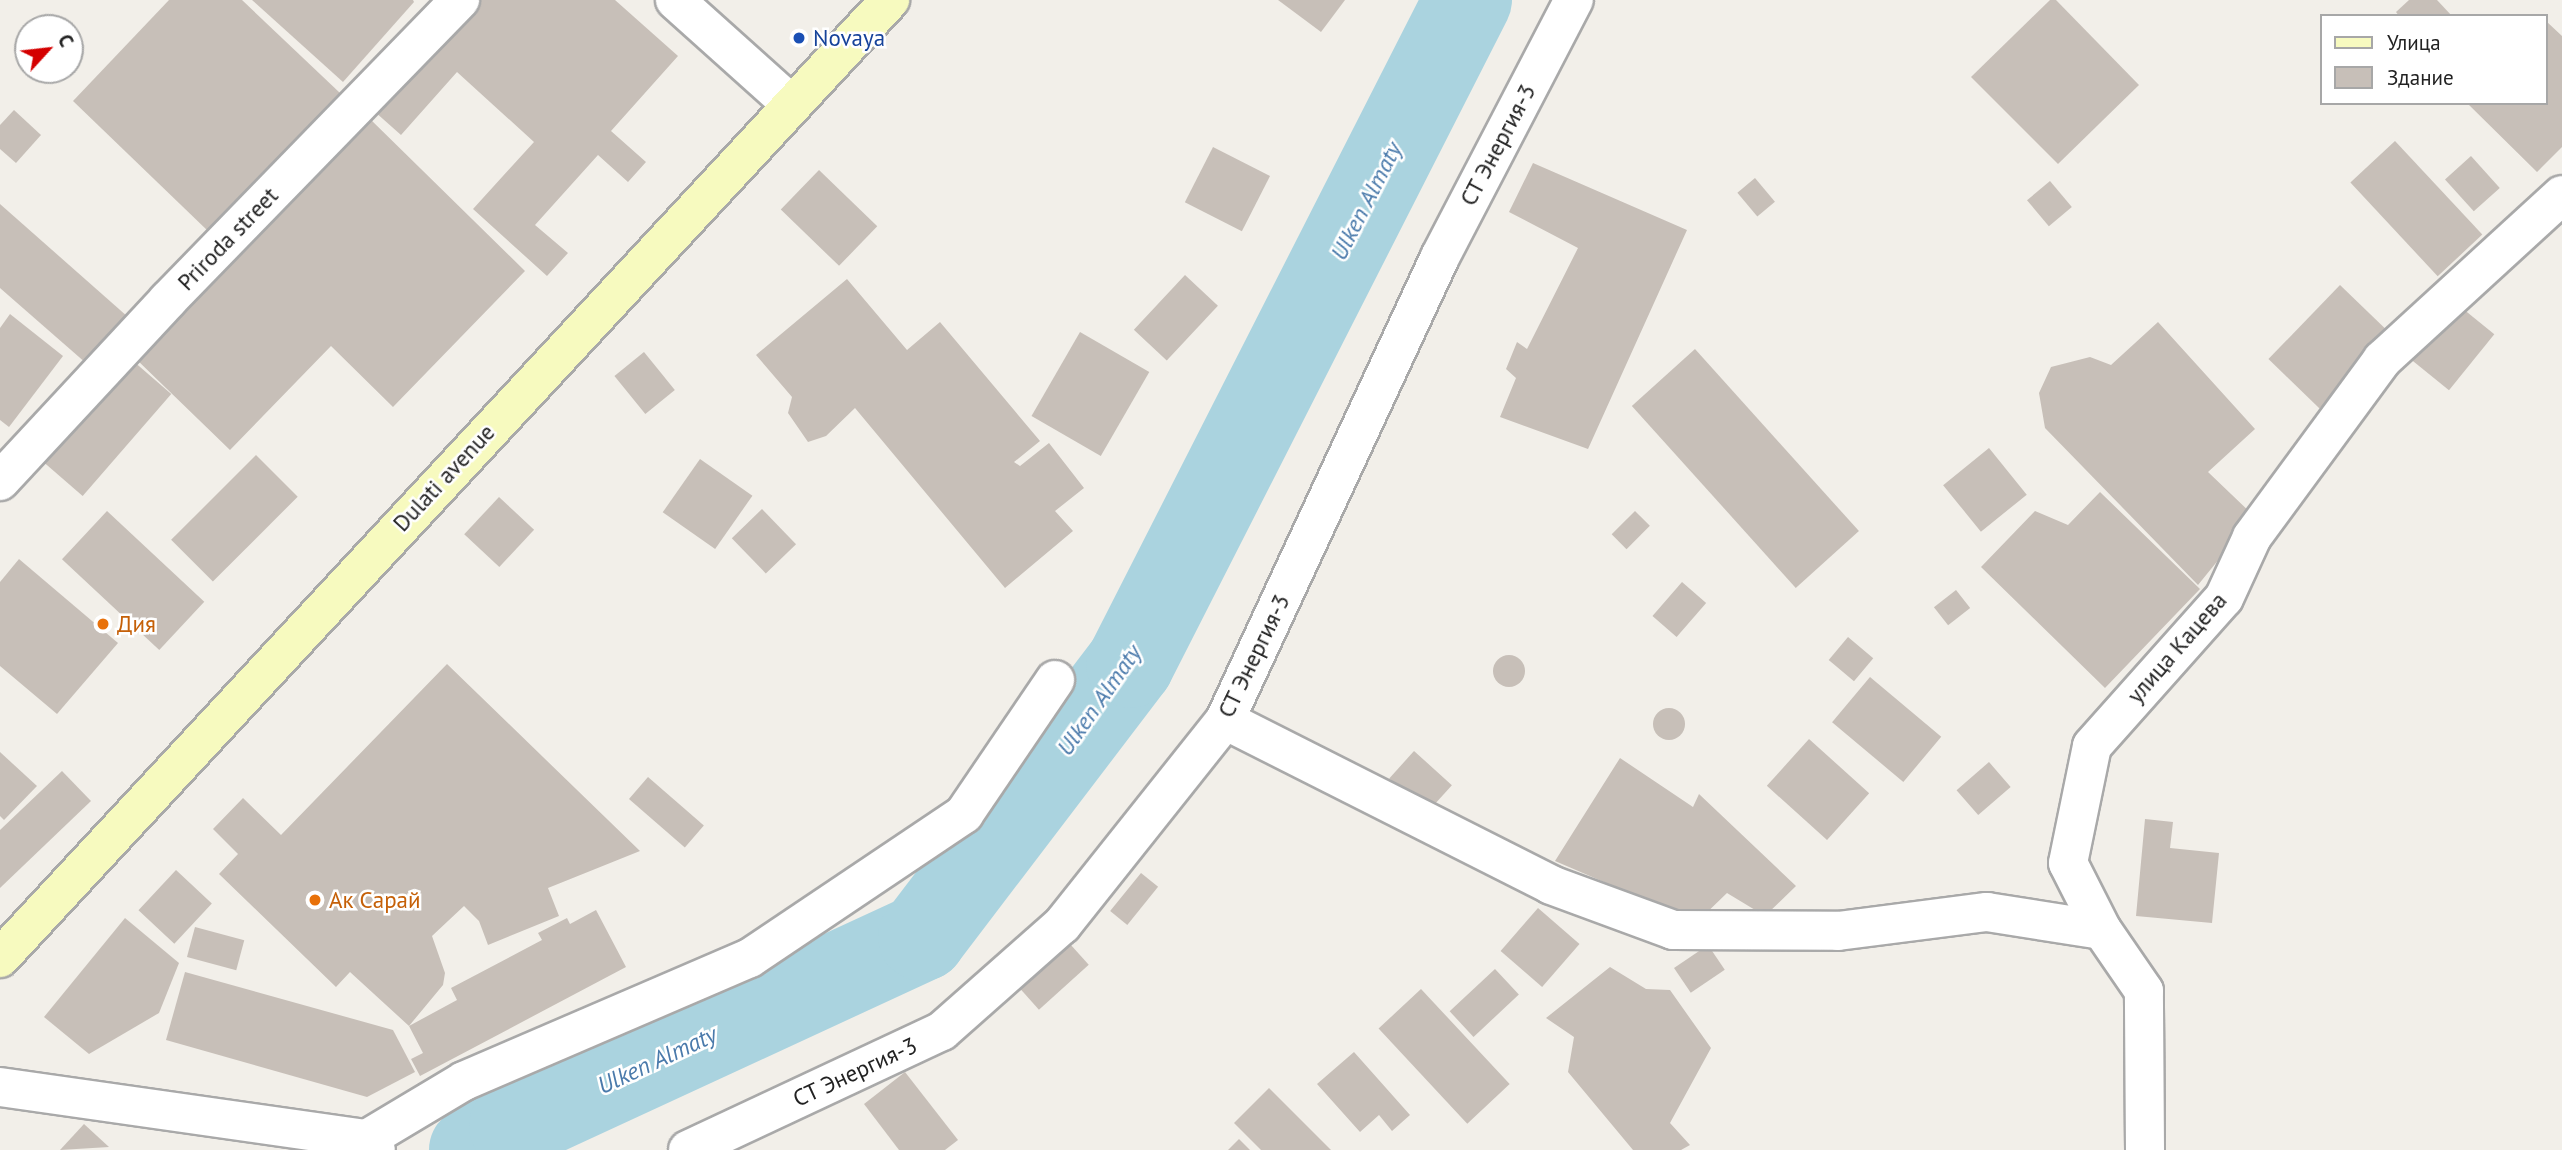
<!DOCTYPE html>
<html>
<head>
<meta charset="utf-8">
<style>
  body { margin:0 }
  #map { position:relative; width:2562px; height:1150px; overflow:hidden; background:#f2efe9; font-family:"PT Sans",sans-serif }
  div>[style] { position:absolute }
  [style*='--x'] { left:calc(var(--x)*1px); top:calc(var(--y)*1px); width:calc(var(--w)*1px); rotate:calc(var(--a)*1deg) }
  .river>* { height:88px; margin:-44px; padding:0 44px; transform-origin:44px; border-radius:44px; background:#aad3df }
  .building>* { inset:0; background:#c7bfb8; transform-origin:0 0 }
  .round { border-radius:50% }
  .roads { filter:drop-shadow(2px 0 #a9a9a9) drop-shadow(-2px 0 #a9a9a9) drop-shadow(0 2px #a9a9a9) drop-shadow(0 -2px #a9a9a9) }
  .street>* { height:38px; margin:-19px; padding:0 19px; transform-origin:19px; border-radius:19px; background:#fff }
  .secondary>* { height:38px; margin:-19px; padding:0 19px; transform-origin:19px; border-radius:19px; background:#f7fabf }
  .dots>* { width:19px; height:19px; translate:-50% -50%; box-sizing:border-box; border:4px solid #fff; border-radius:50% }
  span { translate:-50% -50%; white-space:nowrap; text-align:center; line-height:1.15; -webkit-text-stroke:5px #fff; paint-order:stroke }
  .transit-label { font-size:23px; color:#164399 }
  .left { translate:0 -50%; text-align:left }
  .street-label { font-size:23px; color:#222 }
  .food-label { font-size:23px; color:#c56008 }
  .water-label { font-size:24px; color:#4a7aab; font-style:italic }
  .legend { position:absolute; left:2320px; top:14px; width:228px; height:91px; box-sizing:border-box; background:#fff; border:2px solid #a7a7a7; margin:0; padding:9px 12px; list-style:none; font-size:21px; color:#222 }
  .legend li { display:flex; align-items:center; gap:14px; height:35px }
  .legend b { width:35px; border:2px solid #a7a7a7 }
  .north { position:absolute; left:14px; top:14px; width:70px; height:70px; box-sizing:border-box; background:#fff; border:2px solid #a7a7a7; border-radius:50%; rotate:63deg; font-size:19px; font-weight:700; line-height:28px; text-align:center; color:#222 }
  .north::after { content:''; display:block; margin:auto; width:24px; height:32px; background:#d40000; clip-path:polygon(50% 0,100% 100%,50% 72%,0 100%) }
</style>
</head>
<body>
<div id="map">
  <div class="river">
    <div style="--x:473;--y:1150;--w:47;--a:-31"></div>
    <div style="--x:513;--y:1126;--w:451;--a:-24.8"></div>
    <div style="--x:922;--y:937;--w:343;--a:-52.7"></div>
    <div style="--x:1130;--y:664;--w:745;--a:-63.02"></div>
  </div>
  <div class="building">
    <div style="clip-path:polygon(169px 0,242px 0,340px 93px,209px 232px,73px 101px)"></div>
    <div style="clip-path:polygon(252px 0,413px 0,414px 2px,343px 82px)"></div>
    <div style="clip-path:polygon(474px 0,615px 0,678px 56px,611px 131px,646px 162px,628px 182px,598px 155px,535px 225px,568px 253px,547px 276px,473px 209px,534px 142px,457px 72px,401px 135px,374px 111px)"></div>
    <div style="clip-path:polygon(1278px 0,1345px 0,1321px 32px)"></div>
    <div style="clip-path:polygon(2050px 0,2056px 0,2139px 85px,2058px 164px,1971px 77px)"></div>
    <div style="clip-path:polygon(2409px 0,2437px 0,2452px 16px,2399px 16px,2396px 12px)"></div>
    <div style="clip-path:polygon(2546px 21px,2562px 36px,2562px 147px,2537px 172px,2467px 103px,2546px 103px)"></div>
    <div style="clip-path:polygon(14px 110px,41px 135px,16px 163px,0 149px,0 125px)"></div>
    <div style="clip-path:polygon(368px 117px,525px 271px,393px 407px,331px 346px,230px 450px,135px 358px)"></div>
    <div style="left:2395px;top:141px;width:128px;height:61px;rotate:47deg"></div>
    <div style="left:1213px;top:147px;width:64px;height:62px;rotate:27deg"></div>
    <div style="left:2471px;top:156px;width:43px;height:35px;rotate:48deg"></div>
    <div style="clip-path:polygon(1533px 163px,1687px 230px,1588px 449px,1500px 417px,1516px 378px,1506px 369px,1517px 342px,1527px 349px,1578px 248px,1509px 212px)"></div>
    <div style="left:819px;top:170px;width:81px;height:55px;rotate:44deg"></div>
    <div style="left:1755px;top:178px;width:31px;height:23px;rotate:50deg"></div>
    <div style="left:2050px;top:181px;width:34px;height:30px;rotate:50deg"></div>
    <div style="clip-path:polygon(0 204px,128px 317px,87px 364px,0 288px)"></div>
    <div style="left:1185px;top:275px;width:45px;height:75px;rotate:43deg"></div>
    <div style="clip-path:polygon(847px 279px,907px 350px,940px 322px,1040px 441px,1014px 462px,1020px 466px,1049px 443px,1084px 488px,1055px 511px,1073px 531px,1005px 588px,855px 408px,826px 436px,808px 442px,788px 413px,792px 397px,756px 355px)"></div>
    <div style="left:2340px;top:285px;width:71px;height:103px;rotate:44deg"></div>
    <div style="left:2457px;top:304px;width:48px;height:72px;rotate:39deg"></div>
    <div style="clip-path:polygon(10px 314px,63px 356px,9px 427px,0 420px,0 328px)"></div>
    <div style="clip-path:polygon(2158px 322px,2255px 429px,2208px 472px,2254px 516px,2198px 585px,2045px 428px,2039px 393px,2051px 367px,2090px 357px,2111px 365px)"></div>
    <div style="left:1080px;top:332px;width:80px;height:97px;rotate:30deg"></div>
    <div style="left:1695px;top:349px;width:245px;height:85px;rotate:48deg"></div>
    <div style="left:644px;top:352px;width:49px;height:38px;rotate:51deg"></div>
    <div style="left:132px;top:360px;width:52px;height:135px;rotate:41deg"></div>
    <div style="left:1989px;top:448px;width:60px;height:59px;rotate:51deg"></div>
    <div style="left:256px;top:455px;width:59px;height:120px;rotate:45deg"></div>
    <div style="left:700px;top:459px;width:64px;height:65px;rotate:35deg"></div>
    <div style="clip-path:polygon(2100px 492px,2200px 589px,2105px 688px,1981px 567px,2035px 511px,2068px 525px)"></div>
    <div style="left:499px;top:497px;width:48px;height:51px;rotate:43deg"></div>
    <div style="left:762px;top:509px;width:49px;height:42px;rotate:46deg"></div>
    <div style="left:107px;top:511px;width:133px;height:66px;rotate:43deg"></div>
    <div style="left:1635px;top:511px;width:21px;height:33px;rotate:45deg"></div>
    <div style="clip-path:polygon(19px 559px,118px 643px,57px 714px,0 666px,0 582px)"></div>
    <div style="left:1682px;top:582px;width:32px;height:45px;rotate:41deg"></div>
    <div style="left:1956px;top:590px;width:23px;height:28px;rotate:52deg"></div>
    <div style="left:1848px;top:637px;width:33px;height:30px;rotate:40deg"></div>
    <div class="round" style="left:1493px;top:655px;width:32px;height:32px"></div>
    <div style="clip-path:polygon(447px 664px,640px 851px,548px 888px,559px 916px,488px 945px,479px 921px,464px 906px,432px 936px,445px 973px,443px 985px,409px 1026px,350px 972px,336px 987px,219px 874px,238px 854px,213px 829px,243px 798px,281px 835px)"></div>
    <div style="left:1870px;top:677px;width:93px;height:59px;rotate:40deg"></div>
    <div class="round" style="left:1653px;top:708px;width:32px;height:32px"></div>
    <div style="left:1809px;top:739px;width:81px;height:63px;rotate:42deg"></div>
    <div style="left:1414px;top:751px;width:51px;height:37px;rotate:42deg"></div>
    <div style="clip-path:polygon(0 752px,37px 786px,4px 820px,0 816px)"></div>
    <div style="clip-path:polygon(1620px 758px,1693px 807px,1699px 794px,1796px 886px,1765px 916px,1727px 893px,1697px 922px,1555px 861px)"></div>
    <div style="left:1989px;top:762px;width:33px;height:43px;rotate:49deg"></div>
    <div style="clip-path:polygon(62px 771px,91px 801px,0 888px,0 830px)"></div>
    <div style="left:648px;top:777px;width:74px;height:29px;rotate:41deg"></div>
    <div style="clip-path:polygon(2145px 819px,2173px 822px,2170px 848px,2219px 853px,2212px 923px,2136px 916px)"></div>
    <div style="left:176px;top:870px;width:49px;height:55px;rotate:43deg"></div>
    <div style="left:1141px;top:873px;width:22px;height:49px;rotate:39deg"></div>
    <div style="left:1538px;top:908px;width:55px;height:57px;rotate:41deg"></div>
    <div style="clip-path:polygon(596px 910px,626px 967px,420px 1076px,411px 1059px,423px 1053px,409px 1026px,457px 1000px,451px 988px,542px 940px,538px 933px,567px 918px,570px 924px)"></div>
    <div style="clip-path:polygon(125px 918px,179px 963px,159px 1013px,89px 1054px,44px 1017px)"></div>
    <div style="left:195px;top:927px;width:51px;height:31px;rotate:15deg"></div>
    <div style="left:1070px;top:944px;width:28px;height:67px;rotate:48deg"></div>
    <div style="left:1708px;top:945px;width:30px;height:41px;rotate:56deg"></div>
    <div style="clip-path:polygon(1610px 967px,1646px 989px,1670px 990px,1711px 1048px,1670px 1123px,1690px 1145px,1681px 1150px,1633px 1150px,1568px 1072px,1574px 1037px,1546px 1018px)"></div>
    <div style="left:1495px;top:969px;width:35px;height:62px;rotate:47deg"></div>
    <div style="clip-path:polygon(185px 972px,393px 1030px,415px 1072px,367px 1097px,166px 1040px)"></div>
    <div style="left:1421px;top:989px;width:130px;height:58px;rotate:47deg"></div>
    <div style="clip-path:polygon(1354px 1052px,1410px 1115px,1392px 1131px,1379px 1115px,1360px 1132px,1317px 1084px)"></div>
    <div style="clip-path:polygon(905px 1072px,958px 1140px,945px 1150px,899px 1150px,864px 1104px)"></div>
    <div style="clip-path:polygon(1269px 1088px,1331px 1150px,1261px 1150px,1234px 1123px)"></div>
    <div style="clip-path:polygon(84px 1124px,109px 1147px,60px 1150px)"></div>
    <div style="clip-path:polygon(1239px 1139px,1250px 1150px,1228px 1150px)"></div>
  </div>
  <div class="roads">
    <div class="street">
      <div style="--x:675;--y:0;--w:156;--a:41.9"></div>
      <div style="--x:0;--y:481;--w:247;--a:-47.1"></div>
      <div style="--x:168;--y:300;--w:419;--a:-45.8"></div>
      <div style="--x:1225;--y:720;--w:365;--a:26.8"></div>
      <div style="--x:1551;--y:885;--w:130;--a:20.2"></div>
      <div style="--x:1673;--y:930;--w:165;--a:0.3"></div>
      <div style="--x:1838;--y:931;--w:150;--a:-7.3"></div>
      <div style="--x:1987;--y:912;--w:116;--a:8.9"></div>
      <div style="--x:0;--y:1087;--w:371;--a:8.1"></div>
      <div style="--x:367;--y:1139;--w:14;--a:51"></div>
      <div style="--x:356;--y:1150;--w:16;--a:-45"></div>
      <div style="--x:367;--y:1139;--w:113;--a:-30.9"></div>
      <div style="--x:464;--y:1081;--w:311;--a:-23.3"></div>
      <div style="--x:750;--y:958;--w:258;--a:-33.9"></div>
      <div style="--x:964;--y:814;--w:162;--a:-55.8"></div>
      <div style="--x:688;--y:1150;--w:280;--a:-25.1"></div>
      <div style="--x:942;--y:1031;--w:160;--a:-41.5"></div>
      <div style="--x:1062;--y:925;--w:262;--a:-51.5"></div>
      <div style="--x:1225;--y:720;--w:510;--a:-65.09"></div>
      <div style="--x:1440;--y:257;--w:290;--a:-62.5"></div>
      <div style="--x:2145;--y:1150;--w:159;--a:-90.4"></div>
      <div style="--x:2144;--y:991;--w:74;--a:-124.5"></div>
      <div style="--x:2102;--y:930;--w:75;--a:-116.9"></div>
      <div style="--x:2068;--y:863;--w:119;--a:-78.4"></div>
      <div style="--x:2092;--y:746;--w:198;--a:-48.3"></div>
      <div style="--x:2224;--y:598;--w:67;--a:-65.3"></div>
      <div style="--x:2252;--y:537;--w:220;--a:-53.7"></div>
      <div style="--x:2382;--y:360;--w:244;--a:-42.5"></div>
    </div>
    <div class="secondary">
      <div style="--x:0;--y:958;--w:1308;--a:-47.11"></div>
    </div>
  </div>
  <div class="dots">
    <div style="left:799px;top:38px;background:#1a4fb4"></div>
    <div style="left:103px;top:624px;background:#e8710a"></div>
    <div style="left:315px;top:900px;background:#e8710a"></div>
  </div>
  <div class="transit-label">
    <span class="left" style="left:813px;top:38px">Novaya</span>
  </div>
  <div class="street-label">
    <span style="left:1498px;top:145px;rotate:-62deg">СТ Энергия-3</span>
    <span style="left:228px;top:239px;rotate:-46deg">Priroda street</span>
    <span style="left:444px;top:478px;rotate:-47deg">Dulati avenue</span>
    <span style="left:2177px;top:648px;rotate:-49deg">улица Кацева</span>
    <span style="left:1254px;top:656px;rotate:-64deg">СТ Энергия-3</span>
    <span style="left:855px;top:1072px;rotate:-25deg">СТ Энергия-3</span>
  </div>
  <div class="food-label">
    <span class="left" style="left:117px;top:624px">Дия</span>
    <span class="left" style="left:329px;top:900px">Ак Сарай</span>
  </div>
  <div class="water-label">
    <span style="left:1366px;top:201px;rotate:-63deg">Ulken Almaty</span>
    <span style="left:1099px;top:700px;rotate:-55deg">Ulken Almaty</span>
    <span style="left:657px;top:1060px;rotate:-25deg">Ulken Almaty</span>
  </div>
  <ul class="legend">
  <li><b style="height:9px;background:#f7fabf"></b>Улица</li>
  <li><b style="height:19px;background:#c7bfb8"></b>Здание</li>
  </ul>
  <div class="north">С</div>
</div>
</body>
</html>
